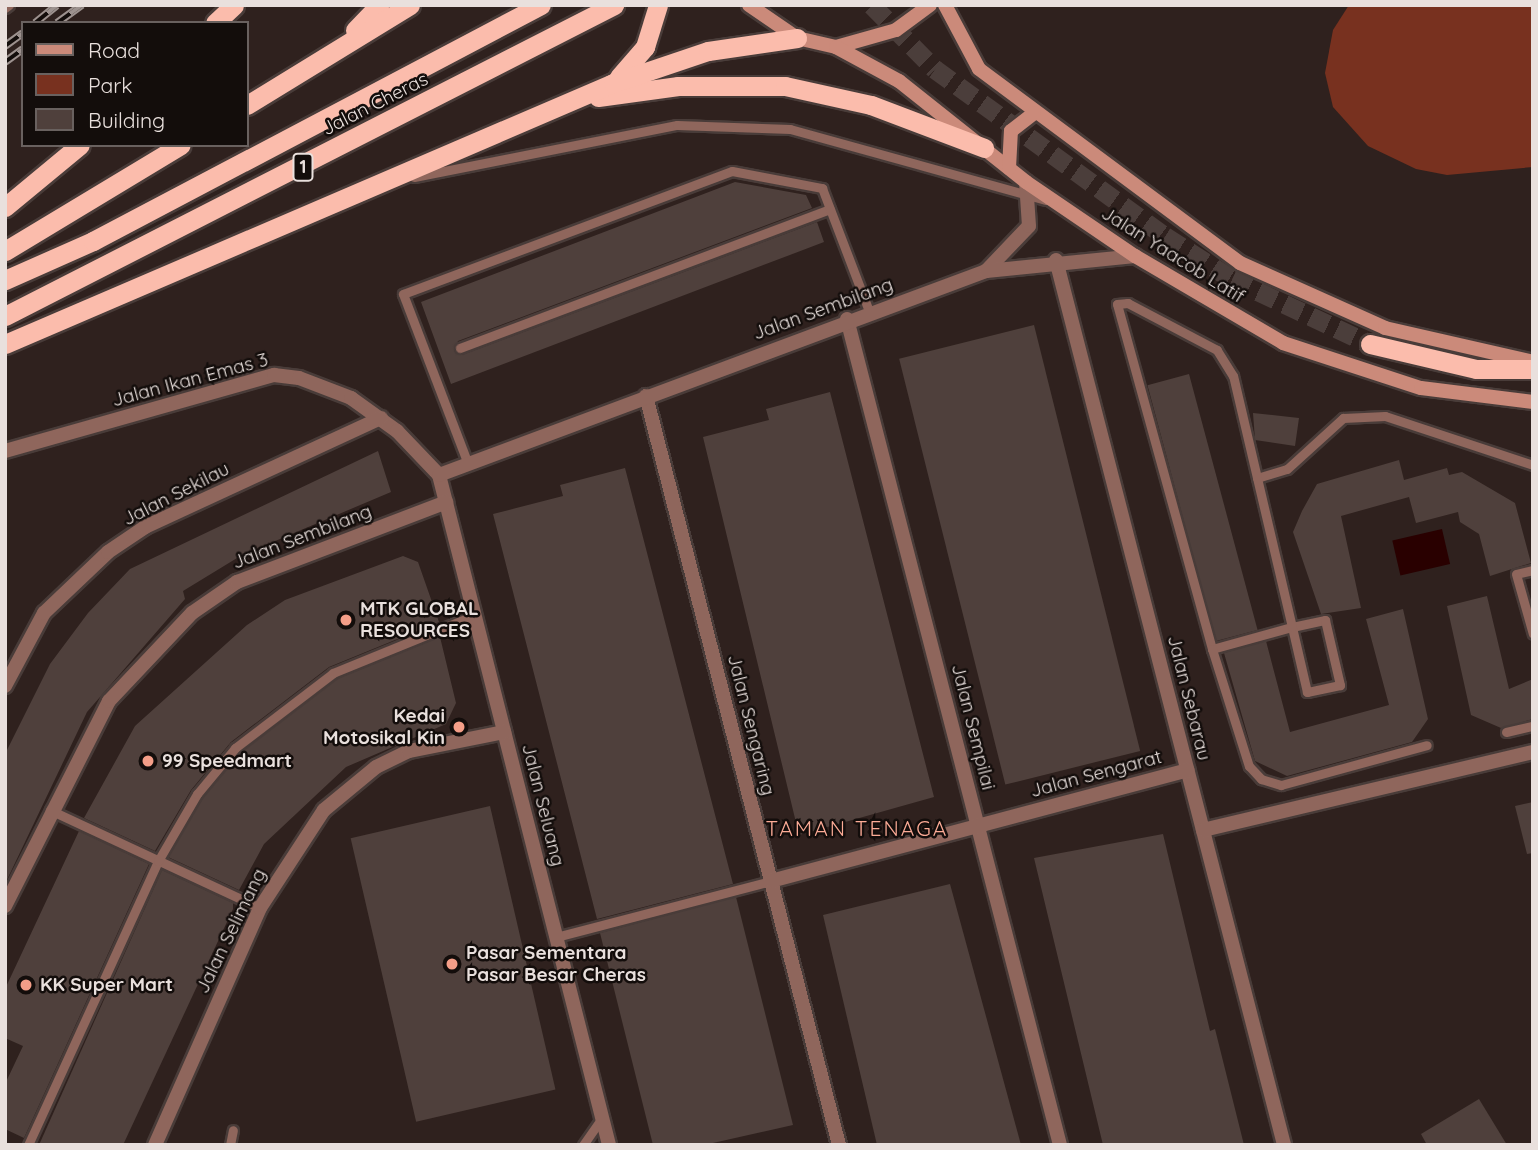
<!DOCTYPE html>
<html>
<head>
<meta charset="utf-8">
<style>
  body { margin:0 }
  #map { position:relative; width:1538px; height:1150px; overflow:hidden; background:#2f211e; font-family:Quicksand,sans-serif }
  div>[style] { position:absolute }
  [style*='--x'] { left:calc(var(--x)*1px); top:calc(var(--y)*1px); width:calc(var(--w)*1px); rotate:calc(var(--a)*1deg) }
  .green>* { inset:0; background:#78311f }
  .water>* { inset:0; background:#290000; transform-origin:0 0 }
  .building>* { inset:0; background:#4f403c; transform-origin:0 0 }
  .trunk-tunnel>* { height:19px; margin-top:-9.5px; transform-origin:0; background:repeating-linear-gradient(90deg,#4b3e3b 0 19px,transparent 0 29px) }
  .roads { filter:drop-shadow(2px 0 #493c39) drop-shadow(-2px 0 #493c39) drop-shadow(0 2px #493c39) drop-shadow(0 -2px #493c39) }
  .service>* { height:9px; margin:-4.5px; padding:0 4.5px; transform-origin:4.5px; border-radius:4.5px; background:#8f665c }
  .minor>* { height:14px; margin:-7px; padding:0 7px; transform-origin:7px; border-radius:7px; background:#8f665c }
  .tertiary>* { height:14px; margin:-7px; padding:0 7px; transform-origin:7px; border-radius:7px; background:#8f665c }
  .secondary>* { height:14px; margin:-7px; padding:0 7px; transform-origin:7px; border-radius:7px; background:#cb8a7a }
  .trunk>* { height:19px; margin:-9.5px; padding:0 9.5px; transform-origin:9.5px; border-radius:9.5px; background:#fbbcac }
  .rail>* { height:8px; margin-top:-4px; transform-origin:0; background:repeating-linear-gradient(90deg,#130d0b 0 16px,#9d928f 0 32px); box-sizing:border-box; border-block:2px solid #9d928f }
  .dots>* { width:19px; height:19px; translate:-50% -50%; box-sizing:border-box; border:4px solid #130d0b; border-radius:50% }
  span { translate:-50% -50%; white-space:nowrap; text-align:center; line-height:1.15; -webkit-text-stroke:5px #130d0b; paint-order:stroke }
  .shield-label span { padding:2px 5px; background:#130d0b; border:2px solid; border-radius:5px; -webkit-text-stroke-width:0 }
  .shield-label { font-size:18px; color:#e9e0dd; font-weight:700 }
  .street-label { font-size:19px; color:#e9e0dd }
  .poi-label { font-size:19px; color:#e9e0dd; font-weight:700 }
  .left { translate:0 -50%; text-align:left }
  .right { translate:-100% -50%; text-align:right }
  .neighbourhood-label { font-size:21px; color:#fcab96; letter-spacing:2px }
  .frame { position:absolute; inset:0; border:7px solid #e9e0dd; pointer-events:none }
  .legend { position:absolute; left:21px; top:21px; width:228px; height:126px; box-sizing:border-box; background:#130d0b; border:2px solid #69615f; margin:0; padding:9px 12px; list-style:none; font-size:21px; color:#e9e0dd }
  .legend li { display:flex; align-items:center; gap:14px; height:35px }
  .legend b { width:35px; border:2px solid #69615f }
</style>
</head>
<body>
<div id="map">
  <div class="green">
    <div style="clip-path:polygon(1349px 5px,1533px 5px,1533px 167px,1447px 175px,1416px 169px,1368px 146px,1333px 107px,1325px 73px,1333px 30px)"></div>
  </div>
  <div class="water">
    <div style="left:1442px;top:529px;width:36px;height:51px;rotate:77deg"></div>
  </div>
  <div class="building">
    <div style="clip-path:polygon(735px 182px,806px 195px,812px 208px,458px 341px,454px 351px,462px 355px,817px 222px,824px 242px,451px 384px,421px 302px)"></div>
    <div style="left:1034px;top:325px;width:439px;height:139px;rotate:76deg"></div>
    <div style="left:1189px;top:374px;width:265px;height:43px;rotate:75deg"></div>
    <div style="clip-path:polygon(830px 392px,934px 797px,799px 835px,703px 437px,769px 420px,766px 409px)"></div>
    <div style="clip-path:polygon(1253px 413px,1299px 418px,1295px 446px,1255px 440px)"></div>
    <div style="clip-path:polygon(378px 451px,391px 492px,242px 555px,183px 591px,185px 599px,87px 712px,5px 884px,5px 754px,50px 664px,88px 613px,130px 569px)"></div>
    <div style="clip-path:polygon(1399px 460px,1404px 480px,1447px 468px,1449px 475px,1462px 472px,1515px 503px,1531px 563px,1490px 576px,1479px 534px,1460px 522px,1458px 512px,1416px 523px,1409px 497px,1341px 516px,1361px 608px,1321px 614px,1293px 532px,1302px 511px,1317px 484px)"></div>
    <div style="clip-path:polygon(625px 468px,733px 884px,597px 919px,493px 514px,563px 496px,560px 485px)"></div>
    <div style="clip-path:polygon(403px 556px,418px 562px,439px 622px,329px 667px,231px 742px,191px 790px,155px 851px,84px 818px,135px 726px,247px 625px,285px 600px)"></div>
    <div style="clip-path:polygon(1487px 596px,1509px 689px,1533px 679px,1533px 719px,1501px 728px,1471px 715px,1447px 606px)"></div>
    <div style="clip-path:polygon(1403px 609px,1428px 719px,1412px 742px,1287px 776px,1255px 761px,1224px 653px,1266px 641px,1290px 732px,1389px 705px,1366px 619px)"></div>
    <div style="clip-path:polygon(440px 637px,456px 703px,446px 724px,346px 767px,264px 844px,239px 890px,168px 857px,203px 798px,240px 753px,337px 679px)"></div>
    <div style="clip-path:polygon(1533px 802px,1533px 853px,1527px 854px,1515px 806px)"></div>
    <div style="left:490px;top:806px;width:291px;height:143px;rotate:77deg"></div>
    <div style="clip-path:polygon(79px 831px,149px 864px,24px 1138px,5px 1129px,5px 1084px,23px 1046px,5px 1038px,5px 989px)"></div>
    <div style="clip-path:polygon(1163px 834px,1210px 1031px,1215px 1029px,1244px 1145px,1103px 1145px,1034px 858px)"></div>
    <div style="clip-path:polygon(162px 870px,233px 903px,233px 909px,123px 1145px,39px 1145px)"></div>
    <div style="clip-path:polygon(950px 884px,1021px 1145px,877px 1145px,823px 915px)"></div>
    <div style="clip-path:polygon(736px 897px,793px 1125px,704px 1145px,653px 1145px,600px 933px)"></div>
    <div style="clip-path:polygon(1479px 1099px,1507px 1145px,1427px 1145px,1421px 1134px)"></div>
  </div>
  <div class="trunk-tunnel">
    <div style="--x:872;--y:5;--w:90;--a:45.5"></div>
    <div style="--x:935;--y:69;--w:284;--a:36"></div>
    <div style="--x:1165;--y:236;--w:80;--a:32.7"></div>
    <div style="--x:1232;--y:279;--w:153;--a:25.2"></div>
  </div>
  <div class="roads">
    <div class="service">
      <div style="--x:5;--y:8;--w:5;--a:-37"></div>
      <div style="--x:414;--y:177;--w:268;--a:-11.2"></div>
      <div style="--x:677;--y:125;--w:113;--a:2"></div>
      <div style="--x:790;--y:129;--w:266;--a:15.5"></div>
      <div style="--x:460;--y:348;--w:395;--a:-20.6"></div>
      <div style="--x:468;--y:464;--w:182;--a:-110.9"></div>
      <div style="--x:403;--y:294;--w:351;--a:-20.5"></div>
      <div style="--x:732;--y:171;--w:92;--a:10.7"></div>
      <div style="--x:822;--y:188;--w:132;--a:69.1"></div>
      <div style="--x:1257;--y:478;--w:31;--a:-17"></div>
      <div style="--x:1287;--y:469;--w:76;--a:-42.3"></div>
      <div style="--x:1343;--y:418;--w:42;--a:-2.7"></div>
      <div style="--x:1385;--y:416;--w:156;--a:18.3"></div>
      <div style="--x:1533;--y:570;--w:17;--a:167"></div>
      <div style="--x:1516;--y:574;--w:62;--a:74.2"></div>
      <div style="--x:1212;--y:649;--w:83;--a:-15.4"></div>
      <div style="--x:1292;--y:627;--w:34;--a:-12"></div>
      <div style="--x:1325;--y:620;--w:67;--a:77"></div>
      <div style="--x:1340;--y:685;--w:34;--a:168"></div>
      <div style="--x:1307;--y:692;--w:67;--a:-103"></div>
      <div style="--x:1292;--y:627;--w:258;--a:-103.2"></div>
      <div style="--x:1233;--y:376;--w:31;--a:-122"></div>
      <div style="--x:1217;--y:350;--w:101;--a:-152.2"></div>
      <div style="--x:1128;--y:303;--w:11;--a:175"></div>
      <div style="--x:1117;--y:304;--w:358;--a:74.6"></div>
      <div style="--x:1212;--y:649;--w:123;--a:72.5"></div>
      <div style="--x:1249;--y:766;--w:18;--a:47"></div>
      <div style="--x:1261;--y:779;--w:21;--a:17"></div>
      <div style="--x:1281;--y:785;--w:151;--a:-15.3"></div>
      <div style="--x:1506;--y:732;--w:28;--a:-13"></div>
      <div style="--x:50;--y:810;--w:232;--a:25"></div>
      <div style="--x:556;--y:937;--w:222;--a:-14.6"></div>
      <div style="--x:28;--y:1145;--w:312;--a:-65.4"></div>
      <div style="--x:158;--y:861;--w:78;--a:-59.8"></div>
      <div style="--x:197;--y:794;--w:60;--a:-50.4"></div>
      <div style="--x:235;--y:748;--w:123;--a:-37.4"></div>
      <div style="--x:333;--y:673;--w:153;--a:-22.2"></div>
      <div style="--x:230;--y:1145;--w:15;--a:-79"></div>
      <div style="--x:583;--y:1145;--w:33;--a:-55"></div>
    </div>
    <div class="minor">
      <div style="--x:1056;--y:260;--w:914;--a:75.55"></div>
      <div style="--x:847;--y:319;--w:853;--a:75.54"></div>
      <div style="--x:646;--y:396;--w:773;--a:75.55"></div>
      <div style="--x:439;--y:475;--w:691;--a:75.76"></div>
      <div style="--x:1203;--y:830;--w:339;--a:-13.3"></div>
      <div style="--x:771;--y:881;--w:431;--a:-14.9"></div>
      <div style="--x:5;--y:906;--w:230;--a:-63.1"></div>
      <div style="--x:109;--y:701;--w:121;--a:-46.7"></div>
      <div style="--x:192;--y:613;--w:55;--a:-34.6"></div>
      <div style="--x:237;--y:582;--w:224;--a:-20.9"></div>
      <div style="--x:155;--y:1145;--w:259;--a:-66.1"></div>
      <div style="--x:260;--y:908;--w:117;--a:-56.9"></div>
      <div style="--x:324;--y:810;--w:67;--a:-39.6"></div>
      <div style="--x:376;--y:767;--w:37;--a:-26"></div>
      <div style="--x:409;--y:751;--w:97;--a:-11.3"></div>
    </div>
    <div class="tertiary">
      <div style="--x:986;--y:271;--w:62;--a:-46.3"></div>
      <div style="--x:1029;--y:226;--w:44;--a:-93.9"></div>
      <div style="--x:5;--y:451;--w:280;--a:-15.8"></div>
      <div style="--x:274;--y:375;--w:25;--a:7"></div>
      <div style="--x:299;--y:378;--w:56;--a:21"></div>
      <div style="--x:351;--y:398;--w:57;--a:35.7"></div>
      <div style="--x:397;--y:431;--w:61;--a:46.3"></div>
      <div style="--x:439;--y:475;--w:584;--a:-20.45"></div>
      <div style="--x:986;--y:271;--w:150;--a:-5.7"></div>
      <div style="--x:5;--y:686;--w:83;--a:-61.9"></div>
      <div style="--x:44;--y:613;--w:88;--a:-43.6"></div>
      <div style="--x:108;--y:552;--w:45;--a:-34"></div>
      <div style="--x:145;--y:527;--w:260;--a:-24.8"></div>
    </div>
    <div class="secondary">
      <div style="--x:749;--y:5;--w:58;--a:34.5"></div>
      <div style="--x:797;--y:38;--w:40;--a:13"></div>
      <div style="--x:836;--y:47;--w:62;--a:-15.8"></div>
      <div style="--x:896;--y:30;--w:42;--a:-36.3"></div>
      <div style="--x:945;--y:5;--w:72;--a:62"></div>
      <div style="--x:979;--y:69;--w:325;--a:36.6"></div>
      <div style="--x:1240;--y:263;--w:159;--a:24.1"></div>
      <div style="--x:1385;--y:328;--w:152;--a:12.9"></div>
      <div style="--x:836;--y:47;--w:72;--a:28.4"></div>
      <div style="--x:899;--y:81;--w:162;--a:38.5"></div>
      <div style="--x:1026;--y:182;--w:132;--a:34.2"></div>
      <div style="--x:1135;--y:256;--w:172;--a:30.4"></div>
      <div style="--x:1283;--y:343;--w:145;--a:18.1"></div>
      <div style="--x:1421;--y:388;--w:113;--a:7.1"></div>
      <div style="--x:1009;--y:168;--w:37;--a:-87"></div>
      <div style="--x:1011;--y:131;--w:29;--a:-38"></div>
    </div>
    <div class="trunk">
      <div style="--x:215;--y:23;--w:26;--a:-43"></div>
      <div style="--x:355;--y:30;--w:35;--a:-46"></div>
      <div style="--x:619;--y:77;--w:40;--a:-49"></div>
      <div style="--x:645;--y:47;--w:44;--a:-72.8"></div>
      <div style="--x:598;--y:97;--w:81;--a:-7.8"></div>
      <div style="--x:678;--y:86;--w:107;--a:0"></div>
      <div style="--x:785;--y:86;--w:88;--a:12.5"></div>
      <div style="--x:871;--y:105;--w:121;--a:20.8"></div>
      <div style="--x:247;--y:105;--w:191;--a:-31.5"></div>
      <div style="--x:5;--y:207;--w:97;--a:-39.6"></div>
      <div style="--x:5;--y:251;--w:205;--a:-31.1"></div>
      <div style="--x:5;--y:280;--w:96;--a:-23.9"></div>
      <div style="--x:93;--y:241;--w:506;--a:-27.78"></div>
      <div style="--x:5;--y:316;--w:684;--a:-27.05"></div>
      <div style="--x:5;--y:344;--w:662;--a:-23.23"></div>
      <div style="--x:613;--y:83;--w:100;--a:-18.6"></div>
      <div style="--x:708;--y:51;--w:90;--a:-8.3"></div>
      <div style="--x:1370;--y:344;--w:109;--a:13.3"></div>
      <div style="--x:1476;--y:369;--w:57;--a:0"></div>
    </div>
  </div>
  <div class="rail">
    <div style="--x:35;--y:23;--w:28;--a:-39"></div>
    <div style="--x:57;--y:23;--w:31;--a:-36"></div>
    <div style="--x:5;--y:46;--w:22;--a:-36"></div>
    <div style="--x:5;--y:62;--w:22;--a:-36"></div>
  </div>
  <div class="dots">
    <div style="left:346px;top:620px;background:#f49e88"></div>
    <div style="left:459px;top:727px;background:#f49e88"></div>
    <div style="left:148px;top:761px;background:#f49e88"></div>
    <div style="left:452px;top:964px;background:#f49e88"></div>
    <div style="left:26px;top:985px;background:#f49e88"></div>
  </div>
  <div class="shield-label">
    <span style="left:303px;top:167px">1</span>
  </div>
  <div class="street-label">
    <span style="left:375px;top:104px;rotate:-27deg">Jalan Cheras</span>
    <span style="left:1173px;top:255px;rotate:32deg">Jalan Yaacob Latif</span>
    <span style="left:823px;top:309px;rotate:-20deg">Jalan Sembilang</span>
    <span style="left:190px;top:380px;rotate:-15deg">Jalan Ikan Emas 3</span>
    <span style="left:176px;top:494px;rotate:-27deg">Jalan Sekilau</span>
    <span style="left:302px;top:537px;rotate:-21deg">Jalan Sembilang</span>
    <span style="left:1189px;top:698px;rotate:76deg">Jalan Sebarau</span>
    <span style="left:751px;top:725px;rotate:76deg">Jalan Sengaring</span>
    <span style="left:973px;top:727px;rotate:76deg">Jalan Sempilai</span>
    <span style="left:1096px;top:774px;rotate:-15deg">Jalan Sengarat</span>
    <span style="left:543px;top:805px;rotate:76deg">Jalan Seluang</span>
    <span style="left:231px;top:931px;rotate:-64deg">Jalan Selimang</span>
  </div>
  <div class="poi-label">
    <span class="left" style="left:360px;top:620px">MTK GLOBAL<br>RESOURCES</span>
    <span class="right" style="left:445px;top:727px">Kedai<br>Motosikal Kin</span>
    <span class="left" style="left:162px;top:761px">99 Speedmart</span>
    <span class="left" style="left:466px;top:964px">Pasar Sementara<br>Pasar Besar Cheras</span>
    <span class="left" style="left:40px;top:985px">KK Super Mart</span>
  </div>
  <div class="neighbourhood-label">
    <span style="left:857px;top:828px">TAMAN TENAGA</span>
  </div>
  <div class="frame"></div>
  <ul class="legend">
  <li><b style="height:9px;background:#cb8a7a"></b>Road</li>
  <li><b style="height:19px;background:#78311f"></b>Park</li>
  <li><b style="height:19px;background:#4f403c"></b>Building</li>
  </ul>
</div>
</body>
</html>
